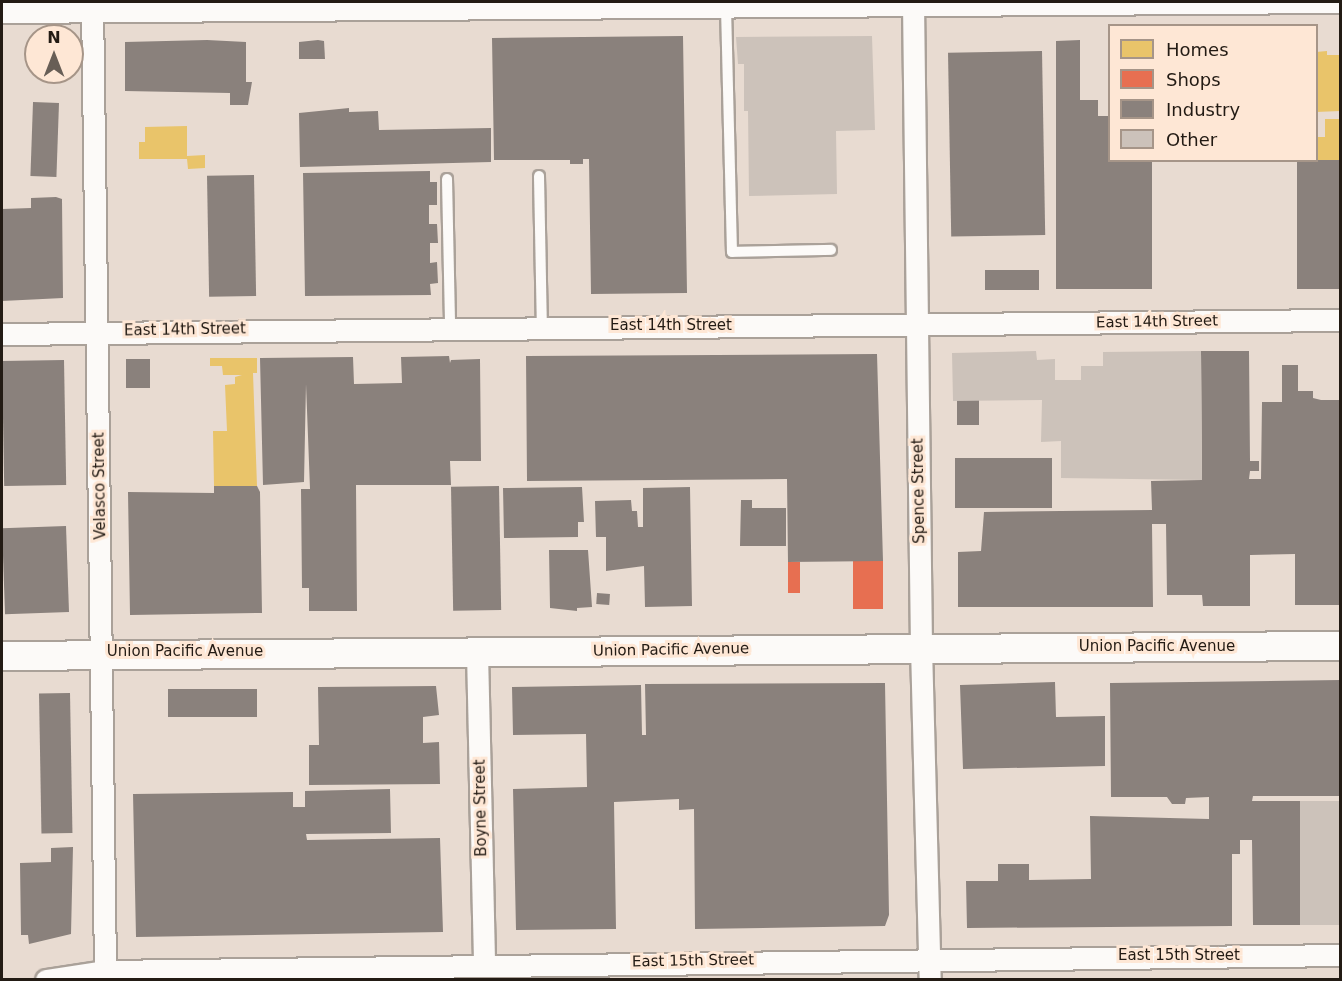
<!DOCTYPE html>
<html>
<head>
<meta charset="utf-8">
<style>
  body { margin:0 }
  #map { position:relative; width:1342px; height:981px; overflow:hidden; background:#e8dbd1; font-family:"DejaVu Sans",sans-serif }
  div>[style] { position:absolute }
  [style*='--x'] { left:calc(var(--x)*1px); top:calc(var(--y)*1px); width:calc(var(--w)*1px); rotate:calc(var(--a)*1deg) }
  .homes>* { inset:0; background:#e9c46a }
  .shops>* { inset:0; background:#e76f51; transform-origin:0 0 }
  .industry>* { inset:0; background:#8a817c; transform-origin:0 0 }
  .building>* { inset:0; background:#ccc2ba; transform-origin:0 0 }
  .roads { filter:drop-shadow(2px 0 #aaa199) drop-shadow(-2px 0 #aaa199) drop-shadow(0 2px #aaa199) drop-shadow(0 -2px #aaa199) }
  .lane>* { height:10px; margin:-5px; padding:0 5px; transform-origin:5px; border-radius:5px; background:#fcfaf8 }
  .street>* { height:21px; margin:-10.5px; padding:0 10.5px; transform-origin:10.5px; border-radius:10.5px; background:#fcfaf8 }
  .secondary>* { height:28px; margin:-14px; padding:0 14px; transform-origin:14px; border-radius:14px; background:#fcfaf8 }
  span { translate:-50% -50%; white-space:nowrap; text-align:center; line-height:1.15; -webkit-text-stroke:6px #fee7d5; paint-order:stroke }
  .street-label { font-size:15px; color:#231b14 }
  .frame { position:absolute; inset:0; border:3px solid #231b14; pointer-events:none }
  .legend { position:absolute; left:1108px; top:24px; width:210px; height:138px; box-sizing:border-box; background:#fee7d5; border:2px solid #a69588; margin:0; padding:8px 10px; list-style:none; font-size:18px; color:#231b14 }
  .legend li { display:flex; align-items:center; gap:12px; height:30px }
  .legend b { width:30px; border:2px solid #a69588 }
  .north { position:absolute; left:24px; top:24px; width:60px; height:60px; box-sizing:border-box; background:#fee7d5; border:2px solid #a69588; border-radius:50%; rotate:0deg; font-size:16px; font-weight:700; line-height:24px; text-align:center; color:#231b14 }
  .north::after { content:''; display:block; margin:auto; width:21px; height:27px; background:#685e56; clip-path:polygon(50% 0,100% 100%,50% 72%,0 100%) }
</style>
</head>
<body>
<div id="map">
  <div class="homes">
    <div style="clip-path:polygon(1327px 51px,1327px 55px,1340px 55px,1340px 111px,1316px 112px,1316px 52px)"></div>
    <div style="clip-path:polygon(1325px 119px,1340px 119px,1340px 160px,1316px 160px,1316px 137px,1325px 137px)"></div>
    <div style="clip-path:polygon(187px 126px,187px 156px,205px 155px,205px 168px,188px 169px,187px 159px,139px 159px,139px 142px,145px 142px,145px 127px)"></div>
    <div style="clip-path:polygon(210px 358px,257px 358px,257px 373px,253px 373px,257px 486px,214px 486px,213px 431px,227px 431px,225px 385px,235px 384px,235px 377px,242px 375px,223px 375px,222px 366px,210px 366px)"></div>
  </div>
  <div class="shops">
    <div style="left:853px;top:561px;width:30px;height:48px"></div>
    <div style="left:788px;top:562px;width:12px;height:31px"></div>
  </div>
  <div class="industry">
    <div style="clip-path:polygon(683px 36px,687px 293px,591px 294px,589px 159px,583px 159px,583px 164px,570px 164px,570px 160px,494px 160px,492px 38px)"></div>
    <div style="clip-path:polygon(207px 40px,246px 42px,246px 82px,252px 82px,248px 105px,230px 105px,230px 93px,125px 91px,125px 42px)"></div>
    <div style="clip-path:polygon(318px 40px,324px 41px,325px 59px,299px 59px,299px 42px)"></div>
    <div style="clip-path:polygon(1080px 40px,1080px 100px,1098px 100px,1098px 116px,1110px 116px,1110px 160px,1152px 160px,1152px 289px,1056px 289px,1056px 41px)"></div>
    <div style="left:1042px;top:51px;width:184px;height:94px;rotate:89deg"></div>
    <div style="left:59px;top:103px;width:74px;height:26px;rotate:92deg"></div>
    <div style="clip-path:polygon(349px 108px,349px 112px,378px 111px,379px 130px,491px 128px,491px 162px,300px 167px,299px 113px)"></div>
    <div style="left:1297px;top:160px;width:43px;height:129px"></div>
    <div style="clip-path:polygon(430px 171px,430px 182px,437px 182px,437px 205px,429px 205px,429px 224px,437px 224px,438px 243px,430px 243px,430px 263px,437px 262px,438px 283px,430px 284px,431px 295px,305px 296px,303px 173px)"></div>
    <div style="left:254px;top:175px;width:121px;height:47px;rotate:89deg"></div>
    <div style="clip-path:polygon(56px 197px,62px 199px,63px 298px,2px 301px,2px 209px,31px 208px,31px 198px)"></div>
    <div style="left:985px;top:270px;width:54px;height:20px"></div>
    <div style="clip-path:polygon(1201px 351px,1249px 351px,1250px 461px,1259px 461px,1259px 471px,1250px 471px,1249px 479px,1261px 479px,1262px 402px,1282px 402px,1282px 365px,1298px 365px,1298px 391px,1313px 391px,1313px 398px,1321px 400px,1340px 400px,1340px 605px,1295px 605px,1295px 554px,1250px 555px,1250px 606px,1203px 606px,1202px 595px,1167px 595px,1166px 524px,1152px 524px,1153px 607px,958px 607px,958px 552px,981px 551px,984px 512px,1152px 510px,1151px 481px,1202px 480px)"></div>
    <div style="clip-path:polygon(877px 354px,883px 561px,788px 562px,787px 479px,527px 481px,526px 356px)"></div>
    <div style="clip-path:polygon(449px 356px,450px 363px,451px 360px,480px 359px,481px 461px,450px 461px,451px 485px,356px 485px,357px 611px,309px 611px,309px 588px,302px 588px,301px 489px,310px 489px,306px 384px,304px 482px,263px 485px,260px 358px,353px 357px,354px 384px,402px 383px,401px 357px)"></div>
    <div style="left:126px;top:359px;width:24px;height:29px"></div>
    <div style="left:64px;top:360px;width:125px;height:62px;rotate:89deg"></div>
    <div style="left:979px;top:400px;width:25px;height:22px;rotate:90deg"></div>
    <div style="left:955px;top:458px;width:97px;height:50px"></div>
    <div style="clip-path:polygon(214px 486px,257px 486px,260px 492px,262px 613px,130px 615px,128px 492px,214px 493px)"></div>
    <div style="left:499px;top:486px;width:124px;height:48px;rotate:89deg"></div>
    <div style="clip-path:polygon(582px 487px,584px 522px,578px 522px,578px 537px,504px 538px,503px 488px)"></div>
    <div style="clip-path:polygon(690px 487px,692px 606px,645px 607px,644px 566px,606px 571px,606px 537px,596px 537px,595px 501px,631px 500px,632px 511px,637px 511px,638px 527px,643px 527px,643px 488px)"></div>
    <div style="clip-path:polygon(741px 500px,752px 500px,752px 508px,786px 508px,786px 546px,740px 546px)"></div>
    <div style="left:66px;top:526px;width:86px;height:64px;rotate:88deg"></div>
    <div style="clip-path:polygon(549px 550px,588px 550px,592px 607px,577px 608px,577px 611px,550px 608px)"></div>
    <div style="left:597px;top:593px;width:13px;height:11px;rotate:4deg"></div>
    <div style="clip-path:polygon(1340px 680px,1340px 796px,1253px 796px,1252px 801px,1300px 801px,1300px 925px,1253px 925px,1252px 840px,1240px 840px,1240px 854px,1232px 854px,1232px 926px,967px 928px,966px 881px,998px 881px,998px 864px,1029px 864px,1029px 880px,1091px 879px,1090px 816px,1209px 819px,1209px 797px,1186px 798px,1185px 804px,1172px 804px,1167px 797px,1111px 797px,1110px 683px)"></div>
    <div style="clip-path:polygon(1055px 682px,1056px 717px,1105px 716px,1105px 766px,963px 769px,960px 685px)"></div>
    <div style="clip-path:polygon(885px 683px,889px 915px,885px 926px,695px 929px,694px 809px,679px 810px,679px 799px,614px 802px,616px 929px,516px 930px,513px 789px,587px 787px,586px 734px,513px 735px,512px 687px,641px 685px,642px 735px,646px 735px,645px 684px)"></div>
    <div style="clip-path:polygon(436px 686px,439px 715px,423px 717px,423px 743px,439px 742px,440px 784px,309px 785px,309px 745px,319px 745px,318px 687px)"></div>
    <div style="left:257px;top:689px;width:28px;height:89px;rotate:90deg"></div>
    <div style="left:70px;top:693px;width:140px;height:31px;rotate:89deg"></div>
    <div style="clip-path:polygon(390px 789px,391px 833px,306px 834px,307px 840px,440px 838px,443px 932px,136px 937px,133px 794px,293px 792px,293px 807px,305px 807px,305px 791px)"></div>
    <div style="clip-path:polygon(73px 847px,71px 934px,29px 944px,28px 935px,21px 935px,20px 863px,51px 862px,51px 848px)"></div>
  </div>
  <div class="building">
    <div style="clip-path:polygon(872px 36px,875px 130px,836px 131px,837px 194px,749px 196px,748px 111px,744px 111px,744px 64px,738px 64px,736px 37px)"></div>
    <div style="clip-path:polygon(1036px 351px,1037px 360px,1055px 359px,1055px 380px,1081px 380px,1081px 366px,1103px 366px,1103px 352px,1201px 351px,1202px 480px,1061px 478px,1061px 441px,1041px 442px,1042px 400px,953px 401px,952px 353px)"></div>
    <div style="left:1300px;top:801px;width:40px;height:124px"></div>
  </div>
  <div class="roads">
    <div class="lane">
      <div style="--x:726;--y:7;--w:245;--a:88.6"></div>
      <div style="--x:732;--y:252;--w:99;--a:-1.2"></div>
      <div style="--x:539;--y:176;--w:151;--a:88.9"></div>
      <div style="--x:447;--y:179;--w:149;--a:88.8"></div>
    </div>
    <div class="street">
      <div style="--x:92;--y:2;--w:969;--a:89.23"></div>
      <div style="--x:913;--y:2;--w:645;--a:89.29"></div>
      <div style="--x:921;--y:647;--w:333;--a:88.5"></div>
      <div style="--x:2;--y:12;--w:1338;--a:-0.43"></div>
      <div style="--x:2;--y:334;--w:1338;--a:-0.6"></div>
      <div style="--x:477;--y:652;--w:313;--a:88.7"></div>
      <div style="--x:46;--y:980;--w:60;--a:-8.7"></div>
      <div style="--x:105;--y:971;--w:1235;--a:-0.74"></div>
    </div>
    <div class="secondary">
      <div style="--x:2;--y:656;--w:1338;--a:-0.43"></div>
    </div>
  </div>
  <div class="street-label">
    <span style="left:1157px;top:322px;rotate:-1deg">East 14th Street</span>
    <span style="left:671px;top:326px">East 14th Street</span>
    <span style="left:185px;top:330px;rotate:-1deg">East 14th Street</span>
    <span style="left:100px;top:486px;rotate:-91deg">Velasco Street</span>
    <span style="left:919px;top:491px;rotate:-91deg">Spence Street</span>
    <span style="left:1157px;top:647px">Union Pacific Avenue</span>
    <span style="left:671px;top:650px;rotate:-1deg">Union Pacific Avenue</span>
    <span style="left:185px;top:652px">Union Pacific Avenue</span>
    <span style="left:481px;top:808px;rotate:-91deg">Boyne Street</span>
    <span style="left:1179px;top:956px">East 15th Street</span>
    <span style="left:693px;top:961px;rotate:-1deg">East 15th Street</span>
  </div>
  <div class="frame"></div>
  <ul class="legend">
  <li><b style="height:16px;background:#e9c46a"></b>Homes</li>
  <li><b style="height:16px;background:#e76f51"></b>Shops</li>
  <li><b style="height:16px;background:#8a817c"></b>Industry</li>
  <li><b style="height:16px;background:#ccc2ba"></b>Other</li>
  </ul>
  <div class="north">N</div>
</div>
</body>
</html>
